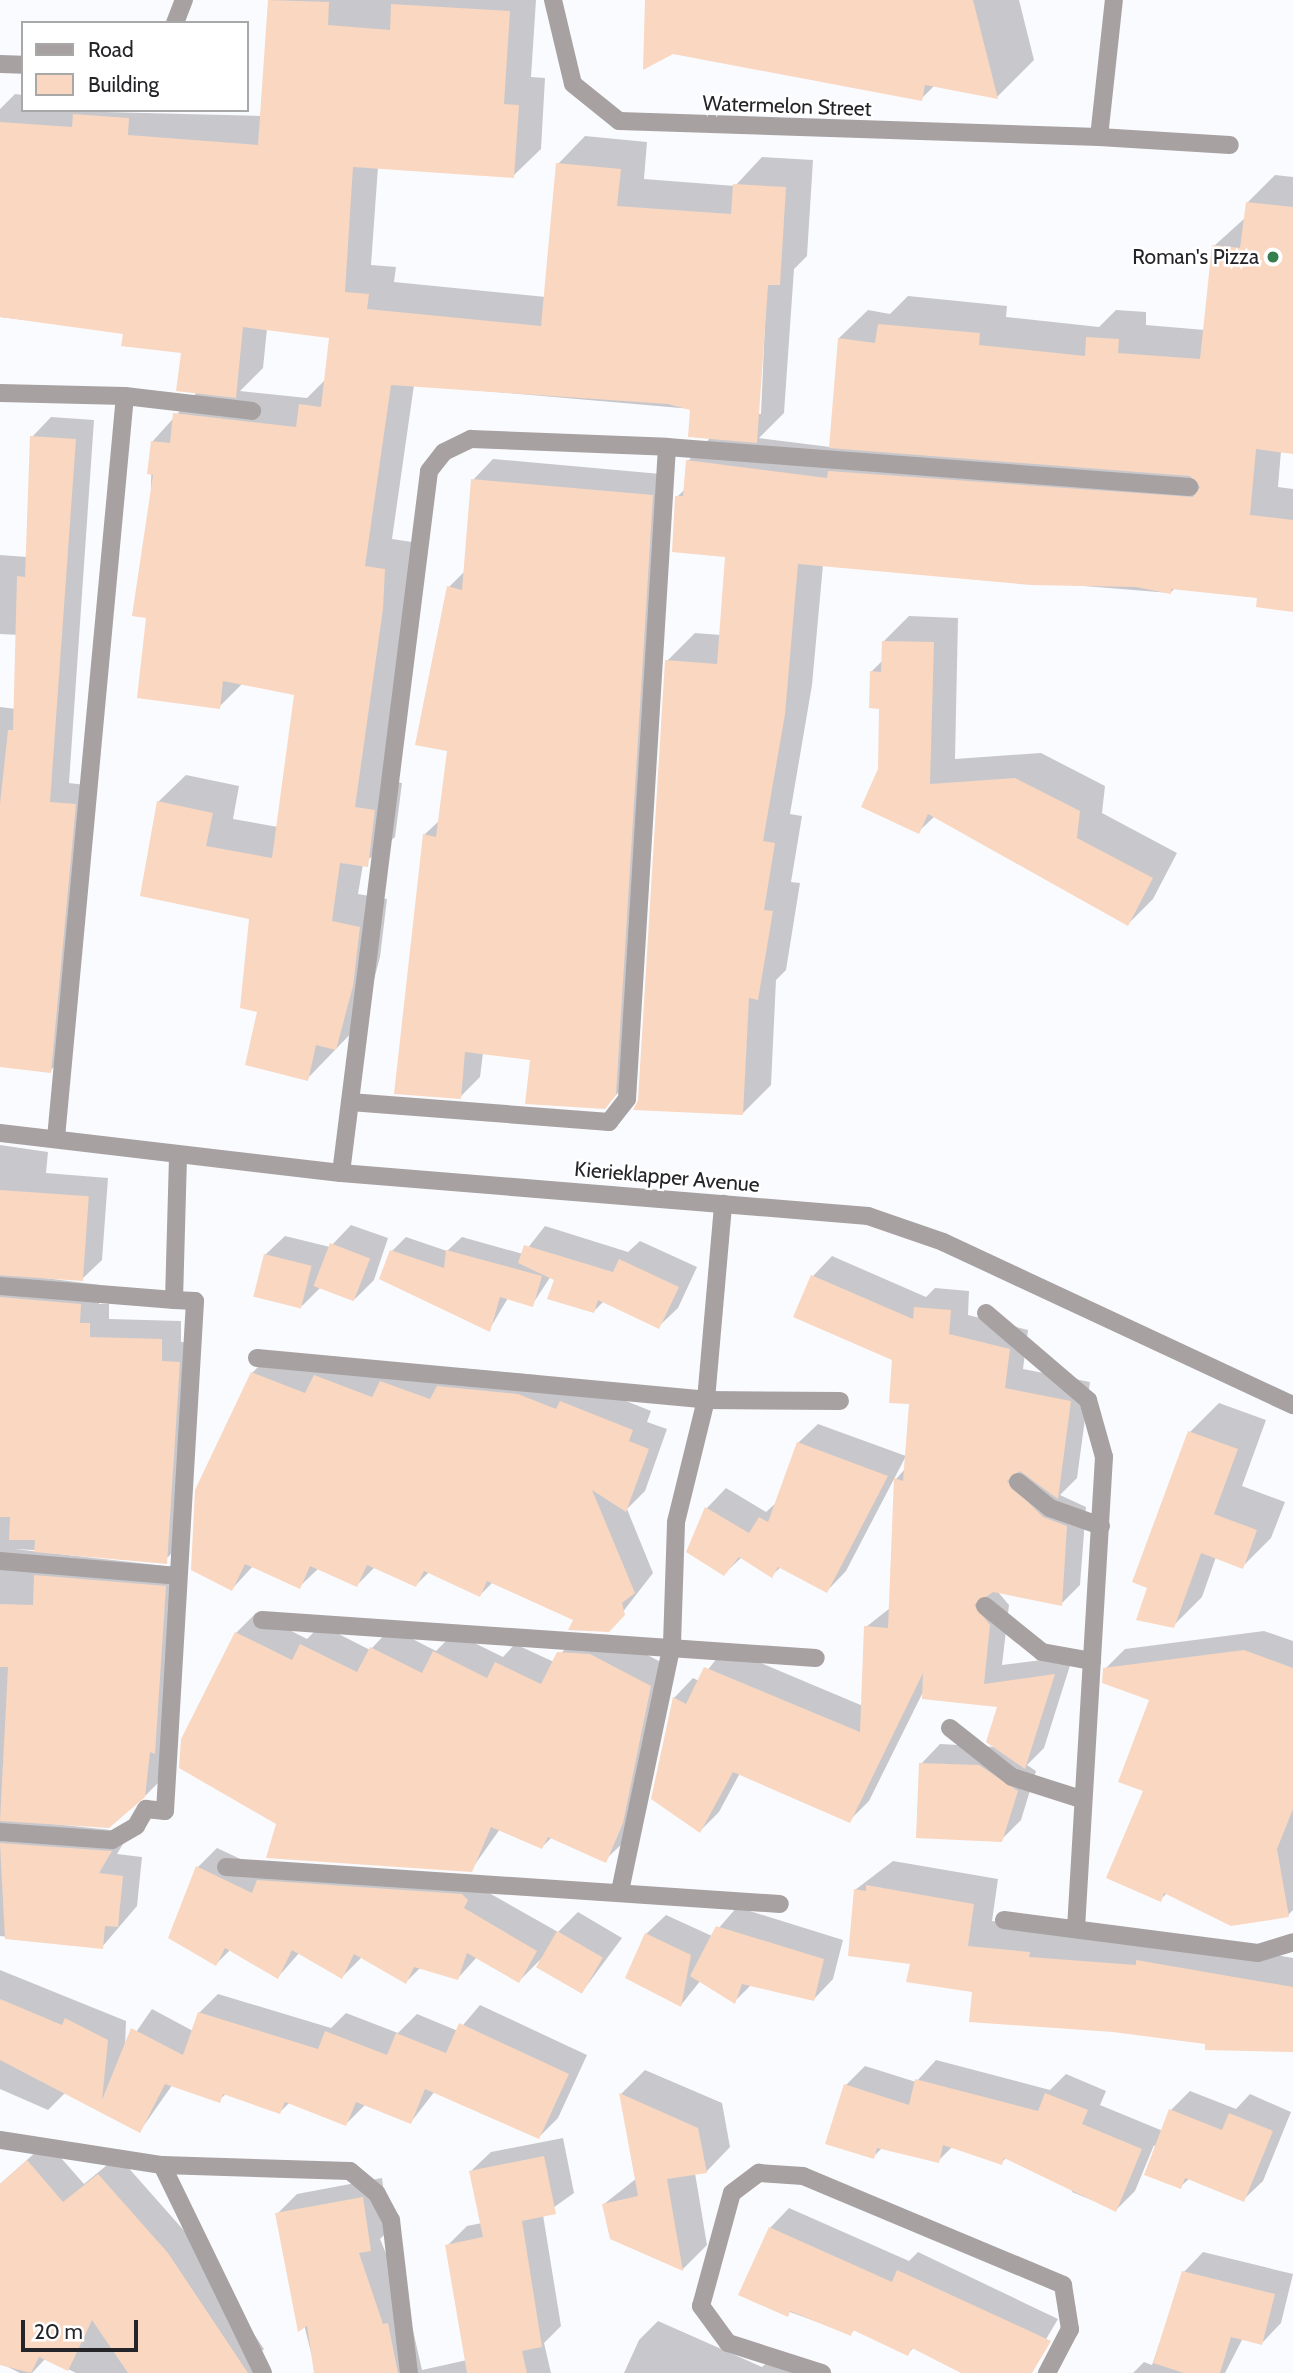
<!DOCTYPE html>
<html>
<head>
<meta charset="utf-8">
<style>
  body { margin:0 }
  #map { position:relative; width:1293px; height:2373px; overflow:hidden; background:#fafbff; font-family:Cabin,sans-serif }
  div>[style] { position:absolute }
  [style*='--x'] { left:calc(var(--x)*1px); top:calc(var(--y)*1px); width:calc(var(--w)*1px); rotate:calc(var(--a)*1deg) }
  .shadow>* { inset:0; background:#0003 }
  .building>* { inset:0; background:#f9d7c1; transform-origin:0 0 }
  .lane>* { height:18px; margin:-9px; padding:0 9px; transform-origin:9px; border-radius:9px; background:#a7a1a2 }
  .street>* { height:18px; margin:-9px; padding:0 9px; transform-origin:9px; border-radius:9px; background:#a7a1a2 }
  .dots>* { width:19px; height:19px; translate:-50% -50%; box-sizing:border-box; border:4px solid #fff; border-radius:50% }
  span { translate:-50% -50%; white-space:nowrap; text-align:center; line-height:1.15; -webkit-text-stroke:5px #fff; paint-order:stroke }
  .street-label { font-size:21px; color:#252529 }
  .poi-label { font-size:21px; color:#252529 }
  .right { translate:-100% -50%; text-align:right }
  .legend { position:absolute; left:21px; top:21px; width:228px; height:91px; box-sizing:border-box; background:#fff; border:2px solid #a8a8a9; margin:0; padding:9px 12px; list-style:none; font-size:21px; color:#252529 }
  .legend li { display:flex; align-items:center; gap:14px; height:35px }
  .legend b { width:35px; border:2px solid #a8a8a9 }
  .scale { position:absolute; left:21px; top:2320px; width:117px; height:32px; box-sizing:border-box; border:4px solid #252529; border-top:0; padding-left:9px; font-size:21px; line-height:24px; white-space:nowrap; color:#252529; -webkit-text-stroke:5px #fff; paint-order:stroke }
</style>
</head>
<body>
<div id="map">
  <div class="shadow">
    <div style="clip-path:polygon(evenodd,270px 0,536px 0,531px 77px,545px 78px,541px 149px,513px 176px,378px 167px,371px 265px,396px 267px,394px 282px,546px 297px,558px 164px,585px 136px,647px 142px,644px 179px,735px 186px,762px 157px,813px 160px,807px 256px,794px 269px,784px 413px,759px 438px,830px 447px,839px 338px,868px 310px,890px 314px,908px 296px,1007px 306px,1006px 317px,1099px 327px,1116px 310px,1146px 312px,1146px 325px,1205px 330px,1214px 246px,1245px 218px,1247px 203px,1275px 175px,1293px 177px,1293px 452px,1281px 451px,1278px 487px,1293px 489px,1293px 610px,1259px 596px,1175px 588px,1170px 593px,823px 565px,812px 685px,790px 814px,802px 816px,791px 882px,800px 883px,786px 970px,776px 980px,771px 1085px,743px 1113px,640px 1100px,667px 661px,695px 633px,721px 635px,727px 555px,677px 497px,685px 489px,688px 461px,711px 437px,692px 409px,414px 385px,392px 539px,412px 542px,382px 779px,402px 783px,395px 837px,363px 864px,358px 894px,387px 899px,380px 957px,363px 1021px,307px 1079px,260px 1011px,251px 918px,158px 802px,186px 775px,239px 786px,233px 819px,278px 827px,296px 693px,243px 683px,219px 707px,148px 617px,152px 442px,198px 391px,183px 351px,125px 332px,0 317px,0 109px,15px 94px,23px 95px,23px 110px,262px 116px,270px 0,767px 276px,761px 414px,757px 414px,767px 276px,270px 0,267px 329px,331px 337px,326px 379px,307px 398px,240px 391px,263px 368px,267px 329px)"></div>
    <div style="clip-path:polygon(647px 0,1019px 0,1034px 60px,997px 97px,935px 85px,921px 99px)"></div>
    <div style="clip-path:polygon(51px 417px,94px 420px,69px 783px,94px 786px,69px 1051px,50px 1071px,0 1065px,0 707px,16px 709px,19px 635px,0 634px,0 555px,27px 557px,32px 437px)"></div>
    <div style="clip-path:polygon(493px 459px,672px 475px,625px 1086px,604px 1107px,532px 1059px,483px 1053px,480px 1077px,460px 1097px,424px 835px,440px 820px,449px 749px,449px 587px,465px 571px,473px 480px)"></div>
    <div style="clip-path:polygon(909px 616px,958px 618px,955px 759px,1041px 753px,1105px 786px,1102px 813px,1177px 853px,1153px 899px,1128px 924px,935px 816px,918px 832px,880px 770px,881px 707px,871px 672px,883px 660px,883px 642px)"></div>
    <div style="clip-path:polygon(0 1145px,48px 1152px,46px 1173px,108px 1178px,102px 1260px,82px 1279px,13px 1274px,100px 1285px,99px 1304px,109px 1304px,109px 1319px,181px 1321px,181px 1342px,199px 1343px,187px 1538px,168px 1557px,14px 1549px,184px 1568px,164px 1777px,144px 1797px,15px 1820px,130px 1832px,117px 1854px,142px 1857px,137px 1906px,102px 1947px,0 1936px)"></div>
    <div style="clip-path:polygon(351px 1225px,388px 1238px,374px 1280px,355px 1299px,321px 1287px,302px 1306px,265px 1255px,285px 1236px,330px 1247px)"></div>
    <div style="clip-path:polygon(545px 1226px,628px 1252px,640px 1241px,697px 1267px,678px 1308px,658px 1327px,604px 1301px,594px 1311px,551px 1276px,532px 1305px,508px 1298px,489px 1330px,392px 1251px,406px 1237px,447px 1251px,462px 1237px,523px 1254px)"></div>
    <div style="clip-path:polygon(832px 1256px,926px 1297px,935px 1288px,969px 1291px,968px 1315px,1028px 1330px,1023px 1369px,1090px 1382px,1077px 1478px,1060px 1495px,1086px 1507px,1080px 1585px,1061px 1604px,998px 1592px,1009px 1605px,1002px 1665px,1073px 1656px,1044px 1748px,1027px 1765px,1036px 1771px,1021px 1820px,1001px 1840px,921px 1764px,940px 1744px,996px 1747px,999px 1705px,925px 1688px,869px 1801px,850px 1820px,740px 1773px,719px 1812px,700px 1831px,674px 1698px,693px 1678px,699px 1681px,725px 1648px,863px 1706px,866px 1627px,890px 1608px,896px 1479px,905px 1469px,911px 1402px,894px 1358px,813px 1276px)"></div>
    <div style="clip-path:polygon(272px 1353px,319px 1372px,335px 1356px,387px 1377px,401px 1363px,446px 1379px,458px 1368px,538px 1375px,574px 1389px,581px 1383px,651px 1411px,647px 1422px,667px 1429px,645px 1491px,627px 1509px,653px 1573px,608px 1631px,493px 1582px,480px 1595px,429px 1572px,416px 1585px,375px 1567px,357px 1585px,319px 1568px,299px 1587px,253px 1566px,232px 1589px,252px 1373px)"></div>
    <div style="clip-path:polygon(1219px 1403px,1266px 1420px,1242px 1486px,1285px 1502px,1271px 1538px,1242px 1567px,1216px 1557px,1202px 1597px,1173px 1626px,1149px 1587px,1134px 1581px,1190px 1432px)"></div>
    <div style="clip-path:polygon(818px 1424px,906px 1456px,846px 1571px,827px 1591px,781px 1567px,772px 1575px,742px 1557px,724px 1574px,689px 1551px,707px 1508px,726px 1488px,766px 1512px,777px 1502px,798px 1443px)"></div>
    <div style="clip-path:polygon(256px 1613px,307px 1639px,321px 1625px,370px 1650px,391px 1628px,436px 1651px,454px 1633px,503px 1657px,515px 1644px,554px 1662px,578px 1633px,610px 1635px,670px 1667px,625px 1841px,605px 1860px,552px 1837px,542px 1847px,500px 1829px,471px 1870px,278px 1823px,182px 1740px,236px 1633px)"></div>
    <div style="clip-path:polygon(1264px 1631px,1293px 1641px,1293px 1910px,1288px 1915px,1167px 1893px,1160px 1900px,1145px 1790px,1152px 1699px,1105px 1669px,1125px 1649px)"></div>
    <div style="clip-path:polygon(217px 1848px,268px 1872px,482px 1889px,558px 1932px,578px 1912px,622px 1938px,582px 1992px,542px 1958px,519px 1981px,477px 1957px,458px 1978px,421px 1967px,406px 1982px,362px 1957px,342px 1977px,300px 1952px,278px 1977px,230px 1950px,216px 1964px,198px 1867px)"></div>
    <div style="clip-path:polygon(893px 1861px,998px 1879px,992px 1921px,1163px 1936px,1293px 1958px,1293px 2051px,1207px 2043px,974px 1991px,912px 1962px,855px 1890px)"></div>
    <div style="clip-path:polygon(737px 1907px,843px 1940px,833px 1979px,814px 1999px,752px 1984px,735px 2001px,701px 1980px,681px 2005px,646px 1934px,666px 1915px,712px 1936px)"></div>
    <div style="clip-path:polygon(0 1970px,126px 2021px,125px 2048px,152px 2009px,193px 2031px,199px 2013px,218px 1994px,331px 2028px,346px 2013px,398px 2033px,417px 2014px,458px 2031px,480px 2005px,587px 2055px,558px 2118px,539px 2137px,435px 2091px,411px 2122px,366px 2104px,346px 2124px,290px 2102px,280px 2112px,227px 2093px,219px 2100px,173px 2084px,140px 2131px,66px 2092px,48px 2110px,0 2089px)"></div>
    <div style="clip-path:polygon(936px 2060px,1050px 2090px,1066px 2074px,1106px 2091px,1100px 2105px,1163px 2131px,1171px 2110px,1190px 2091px,1236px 2109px,1250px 2094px,1291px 2112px,1263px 2181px,1243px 2200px,1190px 2178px,1180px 2187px,1154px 2145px,1135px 2191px,1116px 2210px,1072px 2192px,1075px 2185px,1007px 2157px,1001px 2163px,953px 2146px,938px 2161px,883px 2147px,873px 2157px,846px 2085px,865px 2066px,916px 2082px)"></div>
    <div style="clip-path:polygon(645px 2070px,722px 2103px,730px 2147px,706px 2172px,695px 2173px,707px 2245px,683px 2269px,612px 2238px,604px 2204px,637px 2178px,621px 2094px)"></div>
    <div style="clip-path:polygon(563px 2138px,574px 2193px,543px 2215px,561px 2326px,544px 2343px,551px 2373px,316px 2373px,277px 2214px,297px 2194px,382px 2178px,389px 2230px,380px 2239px,407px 2304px,422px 2370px,467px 2360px,447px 2246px,467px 2226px,482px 2223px,471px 2171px,491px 2152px)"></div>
    <div style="clip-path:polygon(47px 2142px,84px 2184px,118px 2156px,187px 2234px,264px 2349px,252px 2361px,261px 2373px,76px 2373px,46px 2358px,32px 2373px,20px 2373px,0 2363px,0 2184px)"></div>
    <div style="clip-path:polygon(789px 2208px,909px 2261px,918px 2252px,1058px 2319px,1026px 2373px,965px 2373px,914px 2347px,908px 2354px,855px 2329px,850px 2334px,741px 2294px,770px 2228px)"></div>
    <div style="clip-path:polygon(1203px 2252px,1293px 2274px,1281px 2323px,1262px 2343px,1243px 2338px,1225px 2373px,1133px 2373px,1144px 2362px,1152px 2365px,1184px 2272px)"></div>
    <div style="clip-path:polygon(658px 2321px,762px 2367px,778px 2352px,811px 2373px,624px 2373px,639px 2340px)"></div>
  </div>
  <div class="building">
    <div style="clip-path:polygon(268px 0,329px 2px,328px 25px,390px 30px,391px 4px,510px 11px,504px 104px,519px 105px,514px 178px,353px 167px,345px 292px,369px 294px,367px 309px,541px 326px,556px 163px,621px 169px,617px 206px,731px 214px,733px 184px,786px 187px,780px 285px,768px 285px,757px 443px,688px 437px,690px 410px,668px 404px,391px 385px,365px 566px,385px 569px,383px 609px,355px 807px,375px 810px,368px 867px,340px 863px,332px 921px,360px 927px,353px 986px,336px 1050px,316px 1045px,308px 1081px,245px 1065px,257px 1012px,240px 1008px,249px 919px,140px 896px,157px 801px,213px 813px,206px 846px,272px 858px,294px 695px,223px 681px,220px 709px,137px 698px,146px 618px,132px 616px,153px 475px,147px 474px,151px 441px,170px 443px,173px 413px,296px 427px,299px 404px,321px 407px,329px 338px,243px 327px,236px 398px,176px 391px,181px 353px,121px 346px,123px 334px,0 317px,0 122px,72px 127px,73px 114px,129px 118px,128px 135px,258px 145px)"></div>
    <div style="clip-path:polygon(645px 0,973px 0,998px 99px,925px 85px,922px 101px,673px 54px,643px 70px)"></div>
    <div style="clip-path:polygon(1246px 202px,1293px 207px,1293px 454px,1256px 449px,1250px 515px,1293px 520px,1293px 612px,1256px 607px,1257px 598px,1171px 589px,1171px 594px,1136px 587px,1031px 585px,798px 564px,785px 714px,763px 841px,775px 843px,764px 910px,773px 911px,758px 1000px,749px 998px,743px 1115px,633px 1110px,638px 1100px,665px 660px,717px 664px,725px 557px,672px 552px,675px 496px,683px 496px,686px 460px,827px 478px,828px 471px,1193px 497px,1200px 487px,1190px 476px,829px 448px,838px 338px,875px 343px,878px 324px,980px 333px,979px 345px,1085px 356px,1086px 337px,1119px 339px,1118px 353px,1200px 359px,1212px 245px,1240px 248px)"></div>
    <div style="clip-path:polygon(30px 436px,76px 439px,50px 802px,76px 804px,51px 1073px,0 1067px,0 804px,8px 730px,13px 730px,17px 576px,25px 577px)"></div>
    <div style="clip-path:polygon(471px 479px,653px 495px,616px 1095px,605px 1109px,525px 1104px,530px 1060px,465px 1052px,461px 1099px,394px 1094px,423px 834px,436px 837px,447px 751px,415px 745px,447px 586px,462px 590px)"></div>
    <div style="clip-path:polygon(882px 641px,934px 642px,930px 784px,1015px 778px,1080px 811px,1077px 838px,1153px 878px,1128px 926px,928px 814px,919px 834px,861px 807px,878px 769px,879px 709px,869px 708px,870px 671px,881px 672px)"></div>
    <div style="left:0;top:1190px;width:89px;height:85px;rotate:4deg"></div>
    <div style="left:330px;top:1243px;width:43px;height:46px;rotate:21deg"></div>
    <div style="clip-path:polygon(524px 1245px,613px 1272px,619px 1259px,679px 1287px,659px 1329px,598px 1300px,594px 1313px,547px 1299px,554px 1280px,518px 1263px)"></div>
    <div style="clip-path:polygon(390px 1250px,444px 1268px,446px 1250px,542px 1276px,533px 1307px,500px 1297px,490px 1332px,379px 1279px)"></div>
    <div style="left:264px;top:1254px;width:49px;height:44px;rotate:14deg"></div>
    <div style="clip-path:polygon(811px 1275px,913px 1319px,914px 1307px,951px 1310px,949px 1334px,1010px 1349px,1005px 1388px,1071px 1401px,1058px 1499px,1020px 1471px,1007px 1481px,1043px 1517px,1067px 1526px,1062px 1606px,993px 1592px,974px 1605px,990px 1625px,984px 1684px,1055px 1674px,1025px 1769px,986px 1742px,997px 1707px,922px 1699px,923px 1673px,850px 1823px,733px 1772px,700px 1833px,651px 1799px,673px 1697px,686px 1704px,704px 1667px,860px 1732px,864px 1626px,888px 1628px,894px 1478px,903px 1481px,909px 1404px,889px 1403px,892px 1360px,793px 1317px)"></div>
    <div style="clip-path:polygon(0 1297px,81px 1304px,80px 1323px,90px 1323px,90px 1337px,162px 1339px,162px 1361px,180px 1362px,167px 1564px,34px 1552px,35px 1540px,9px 1540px,10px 1517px,0 1517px)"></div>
    <div style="clip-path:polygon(251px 1372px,305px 1393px,314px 1375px,372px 1397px,380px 1381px,430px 1399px,437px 1386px,518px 1394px,556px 1409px,560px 1401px,633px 1430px,629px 1441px,649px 1449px,626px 1512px,592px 1490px,635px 1593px,622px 1603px,625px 1615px,609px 1632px,568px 1630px,573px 1620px,487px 1581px,480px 1597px,424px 1571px,416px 1587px,367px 1565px,357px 1587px,310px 1566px,300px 1589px,245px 1564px,232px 1591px,191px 1570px,195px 1490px)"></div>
    <div style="clip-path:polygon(1188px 1431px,1238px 1449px,1214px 1514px,1257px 1530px,1243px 1569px,1201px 1553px,1174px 1628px,1136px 1620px,1147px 1588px,1132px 1582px)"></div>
    <div style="clip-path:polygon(797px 1442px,888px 1476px,827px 1593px,778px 1567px,772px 1578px,739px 1557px,724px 1576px,686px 1552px,705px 1507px,749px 1533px,759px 1517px,768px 1522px)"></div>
    <div style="clip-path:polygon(34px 1575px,166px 1586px,155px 1754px,150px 1752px,145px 1797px,109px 1828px,0 1821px,8px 1667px,0 1667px,0 1604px,33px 1605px)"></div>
    <div style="clip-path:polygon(235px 1632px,292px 1660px,300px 1644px,357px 1672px,370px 1647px,422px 1673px,433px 1651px,487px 1678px,495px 1662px,541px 1684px,557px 1652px,590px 1654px,651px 1686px,623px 1823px,606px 1863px,548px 1837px,542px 1849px,491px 1827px,472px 1872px,266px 1858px,276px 1824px,179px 1768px,181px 1739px)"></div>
    <div style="clip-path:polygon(1244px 1650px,1293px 1668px,1293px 1809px,1277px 1849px,1289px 1917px,1231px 1926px,1164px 1893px,1161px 1902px,1106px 1878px,1143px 1791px,1118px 1782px,1149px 1700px,1102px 1683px,1103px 1668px)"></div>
    <div style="clip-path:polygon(919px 1763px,979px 1765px,1018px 1791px,1002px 1842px,916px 1838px)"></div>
    <div style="clip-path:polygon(0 1843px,112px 1851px,99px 1873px,123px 1876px,118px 1927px,105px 1926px,103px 1949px,5px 1939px)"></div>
    <div style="clip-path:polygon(196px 1866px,252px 1893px,257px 1880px,462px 1894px,468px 1900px,464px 1908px,537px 1951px,519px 1983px,467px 1953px,458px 1980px,414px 1967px,406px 1984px,354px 1954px,342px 1979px,292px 1950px,278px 1979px,225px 1948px,216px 1966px,168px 1938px)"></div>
    <div style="clip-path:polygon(866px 1885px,974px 1904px,968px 1946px,1030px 1952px,1029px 1957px,1136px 1965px,1136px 1960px,1293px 1987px,1293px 2052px,1205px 2050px,1205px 2044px,1113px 2032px,969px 2022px,972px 1992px,906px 1982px,910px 1964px,848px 1956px,854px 1889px,866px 1891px)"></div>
    <div style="clip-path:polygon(716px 1926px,824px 1959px,814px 2001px,742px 1984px,735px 2004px,690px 1976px)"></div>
    <div style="left:557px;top:1931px;width:53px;height:42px;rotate:30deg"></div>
    <div style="clip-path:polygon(645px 1933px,691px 1955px,681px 2007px,625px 1978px)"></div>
    <div style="clip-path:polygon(0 1999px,62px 2025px,65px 2018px,108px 2040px,102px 2100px,131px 2028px,183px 2055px,198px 2012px,318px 2049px,325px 2031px,387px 2055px,396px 2033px,446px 2053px,459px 2023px,569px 2074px,539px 2139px,425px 2089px,411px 2124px,356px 2102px,346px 2126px,285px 2102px,280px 2114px,223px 2094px,220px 2103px,165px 2084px,140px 2133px,0 2060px)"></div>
    <div style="clip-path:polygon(915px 2079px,1038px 2111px,1045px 2093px,1088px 2110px,1082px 2124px,1142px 2149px,1116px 2212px,1004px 2158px,1002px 2165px,943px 2145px,939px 2163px,877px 2148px,874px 2159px,825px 2144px,844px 2084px,909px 2105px)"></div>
    <div style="clip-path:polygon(619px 2093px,698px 2128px,707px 2173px,667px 2179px,683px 2271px,610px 2239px,602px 2204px,638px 2196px)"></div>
    <div style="clip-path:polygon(1169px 2109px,1222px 2130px,1229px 2113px,1273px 2131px,1244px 2202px,1185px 2178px,1181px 2189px,1144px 2175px)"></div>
    <div style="clip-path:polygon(544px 2156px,556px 2214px,522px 2221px,542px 2347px,522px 2351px,527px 2373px,467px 2373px,445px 2245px,483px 2237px,469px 2171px)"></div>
    <div style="clip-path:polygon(27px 2160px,63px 2202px,98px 2174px,168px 2253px,248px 2373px,128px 2373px,92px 2320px,68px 2371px,39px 2357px,31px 2373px,0 2365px,0 2184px)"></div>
    <div style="clip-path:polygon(363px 2197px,371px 2251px,359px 2253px,383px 2324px,388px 2323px,398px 2373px,314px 2373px,307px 2326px,298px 2332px,275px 2213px)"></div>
    <div style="clip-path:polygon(769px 2227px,892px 2282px,897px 2270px,1051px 2341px,1032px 2373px,961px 2373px,912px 2348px,908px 2356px,853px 2330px,851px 2336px,790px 2311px,788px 2317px,738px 2295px)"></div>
    <div style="clip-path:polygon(1182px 2271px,1275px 2294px,1262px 2345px,1231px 2337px,1220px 2373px,1184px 2373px,1153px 2363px)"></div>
  </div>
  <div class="lane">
    <div style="--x:553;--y:0;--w:86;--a:76.6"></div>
    <div style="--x:573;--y:84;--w:59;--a:38.8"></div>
    <div style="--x:619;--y:121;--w:480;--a:1.9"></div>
    <div style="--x:1099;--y:137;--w:138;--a:-83.8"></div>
    <div style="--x:175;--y:23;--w:25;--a:-69"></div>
    <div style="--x:0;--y:64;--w:23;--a:2"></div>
    <div style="--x:1099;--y:137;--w:131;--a:3.5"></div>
  </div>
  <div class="street">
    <div style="--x:0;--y:393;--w:125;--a:1.4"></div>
    <div style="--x:125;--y:396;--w:128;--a:6.7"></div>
    <div style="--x:350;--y:1102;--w:260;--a:4.4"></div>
    <div style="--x:609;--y:1122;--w:29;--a:-52"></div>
    <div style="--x:627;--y:1099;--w:653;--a:-86.49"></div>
    <div style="--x:0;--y:1133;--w:343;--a:6.7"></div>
    <div style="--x:341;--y:1173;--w:529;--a:4.66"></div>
    <div style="--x:868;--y:1216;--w:79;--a:19.1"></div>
    <div style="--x:943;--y:1242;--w:386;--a:25"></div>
    <div style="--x:56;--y:1138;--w:745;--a:-84.69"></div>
    <div style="--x:341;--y:1173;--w:707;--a:-82.85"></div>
    <div style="--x:429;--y:471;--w:24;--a:-52"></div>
    <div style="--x:444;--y:452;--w:30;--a:-26"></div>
    <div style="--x:471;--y:439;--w:196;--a:2.3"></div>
    <div style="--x:667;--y:447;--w:524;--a:4.38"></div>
    <div style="--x:0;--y:1286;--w:175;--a:4.6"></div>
    <div style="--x:986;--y:1313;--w:134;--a:40.5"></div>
    <div style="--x:1088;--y:1400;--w:59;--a:74.3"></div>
    <div style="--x:1104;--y:1457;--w:470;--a:93.4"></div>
    <div style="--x:257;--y:1358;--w:451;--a:5.3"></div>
    <div style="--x:706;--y:1400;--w:134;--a:0.4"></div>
    <div style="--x:1018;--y:1482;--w:41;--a:39.1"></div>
    <div style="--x:1050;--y:1508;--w:54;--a:19.4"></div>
    <div style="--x:0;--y:1561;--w:178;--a:4.8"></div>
    <div style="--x:985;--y:1606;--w:73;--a:38.9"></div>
    <div style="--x:1042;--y:1652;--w:51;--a:10.2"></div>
    <div style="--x:262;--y:1620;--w:555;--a:3.92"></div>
    <div style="--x:950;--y:1728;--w:79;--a:38.3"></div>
    <div style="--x:1012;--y:1777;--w:72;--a:17.7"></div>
    <div style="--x:0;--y:1832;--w:112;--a:4.1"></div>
    <div style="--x:112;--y:1840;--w:28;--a:-30"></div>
    <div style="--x:136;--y:1826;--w:20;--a:-60"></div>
    <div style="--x:146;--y:1809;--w:19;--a:6"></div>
    <div style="--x:165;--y:1811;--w:511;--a:-86.63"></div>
    <div style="--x:195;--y:1301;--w:21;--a:-177"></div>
    <div style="--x:174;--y:1300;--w:145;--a:-88.4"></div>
    <div style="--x:226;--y:1867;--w:555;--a:3.82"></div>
    <div style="--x:620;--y:1891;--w:252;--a:-78.1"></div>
    <div style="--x:672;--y:1644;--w:122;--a:-88.1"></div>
    <div style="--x:676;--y:1522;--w:126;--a:-76.2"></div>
    <div style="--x:706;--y:1400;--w:197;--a:-85"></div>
    <div style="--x:1004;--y:1920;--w:256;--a:7.4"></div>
    <div style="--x:1258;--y:1953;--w:37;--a:-17"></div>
    <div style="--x:0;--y:2140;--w:164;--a:8.8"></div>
    <div style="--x:162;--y:2165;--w:188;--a:1.8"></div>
    <div style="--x:350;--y:2171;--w:35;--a:40"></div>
    <div style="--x:377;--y:2194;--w:30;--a:62"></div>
    <div style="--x:391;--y:2220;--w:154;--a:83.3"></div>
    <div style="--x:162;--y:2165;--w:231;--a:64.1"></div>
    <div style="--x:822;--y:2373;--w:99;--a:-162.3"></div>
    <div style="--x:728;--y:2343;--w:46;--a:-126.1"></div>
    <div style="--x:701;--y:2306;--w:117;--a:-74.7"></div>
    <div style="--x:732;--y:2193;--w:34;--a:-37"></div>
    <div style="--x:759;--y:2173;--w:44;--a:3.9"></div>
    <div style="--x:803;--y:2176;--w:282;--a:22.7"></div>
    <div style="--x:1063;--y:2285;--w:45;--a:81"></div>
    <div style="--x:1070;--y:2329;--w:50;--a:117.6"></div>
  </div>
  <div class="dots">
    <div style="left:1273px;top:257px;background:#347f4e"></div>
  </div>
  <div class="street-label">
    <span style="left:787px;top:106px;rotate:2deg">Watermelon Street</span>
    <span style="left:667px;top:1177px;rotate:5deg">Kierieklapper Avenue</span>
  </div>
  <div class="poi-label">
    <span class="right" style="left:1259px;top:257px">Roman's Pizza</span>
  </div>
  <ul class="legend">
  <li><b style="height:9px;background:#a7a1a2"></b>Road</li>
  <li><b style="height:19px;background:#f9d7c1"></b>Building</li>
  </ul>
  <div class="scale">20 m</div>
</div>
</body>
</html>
